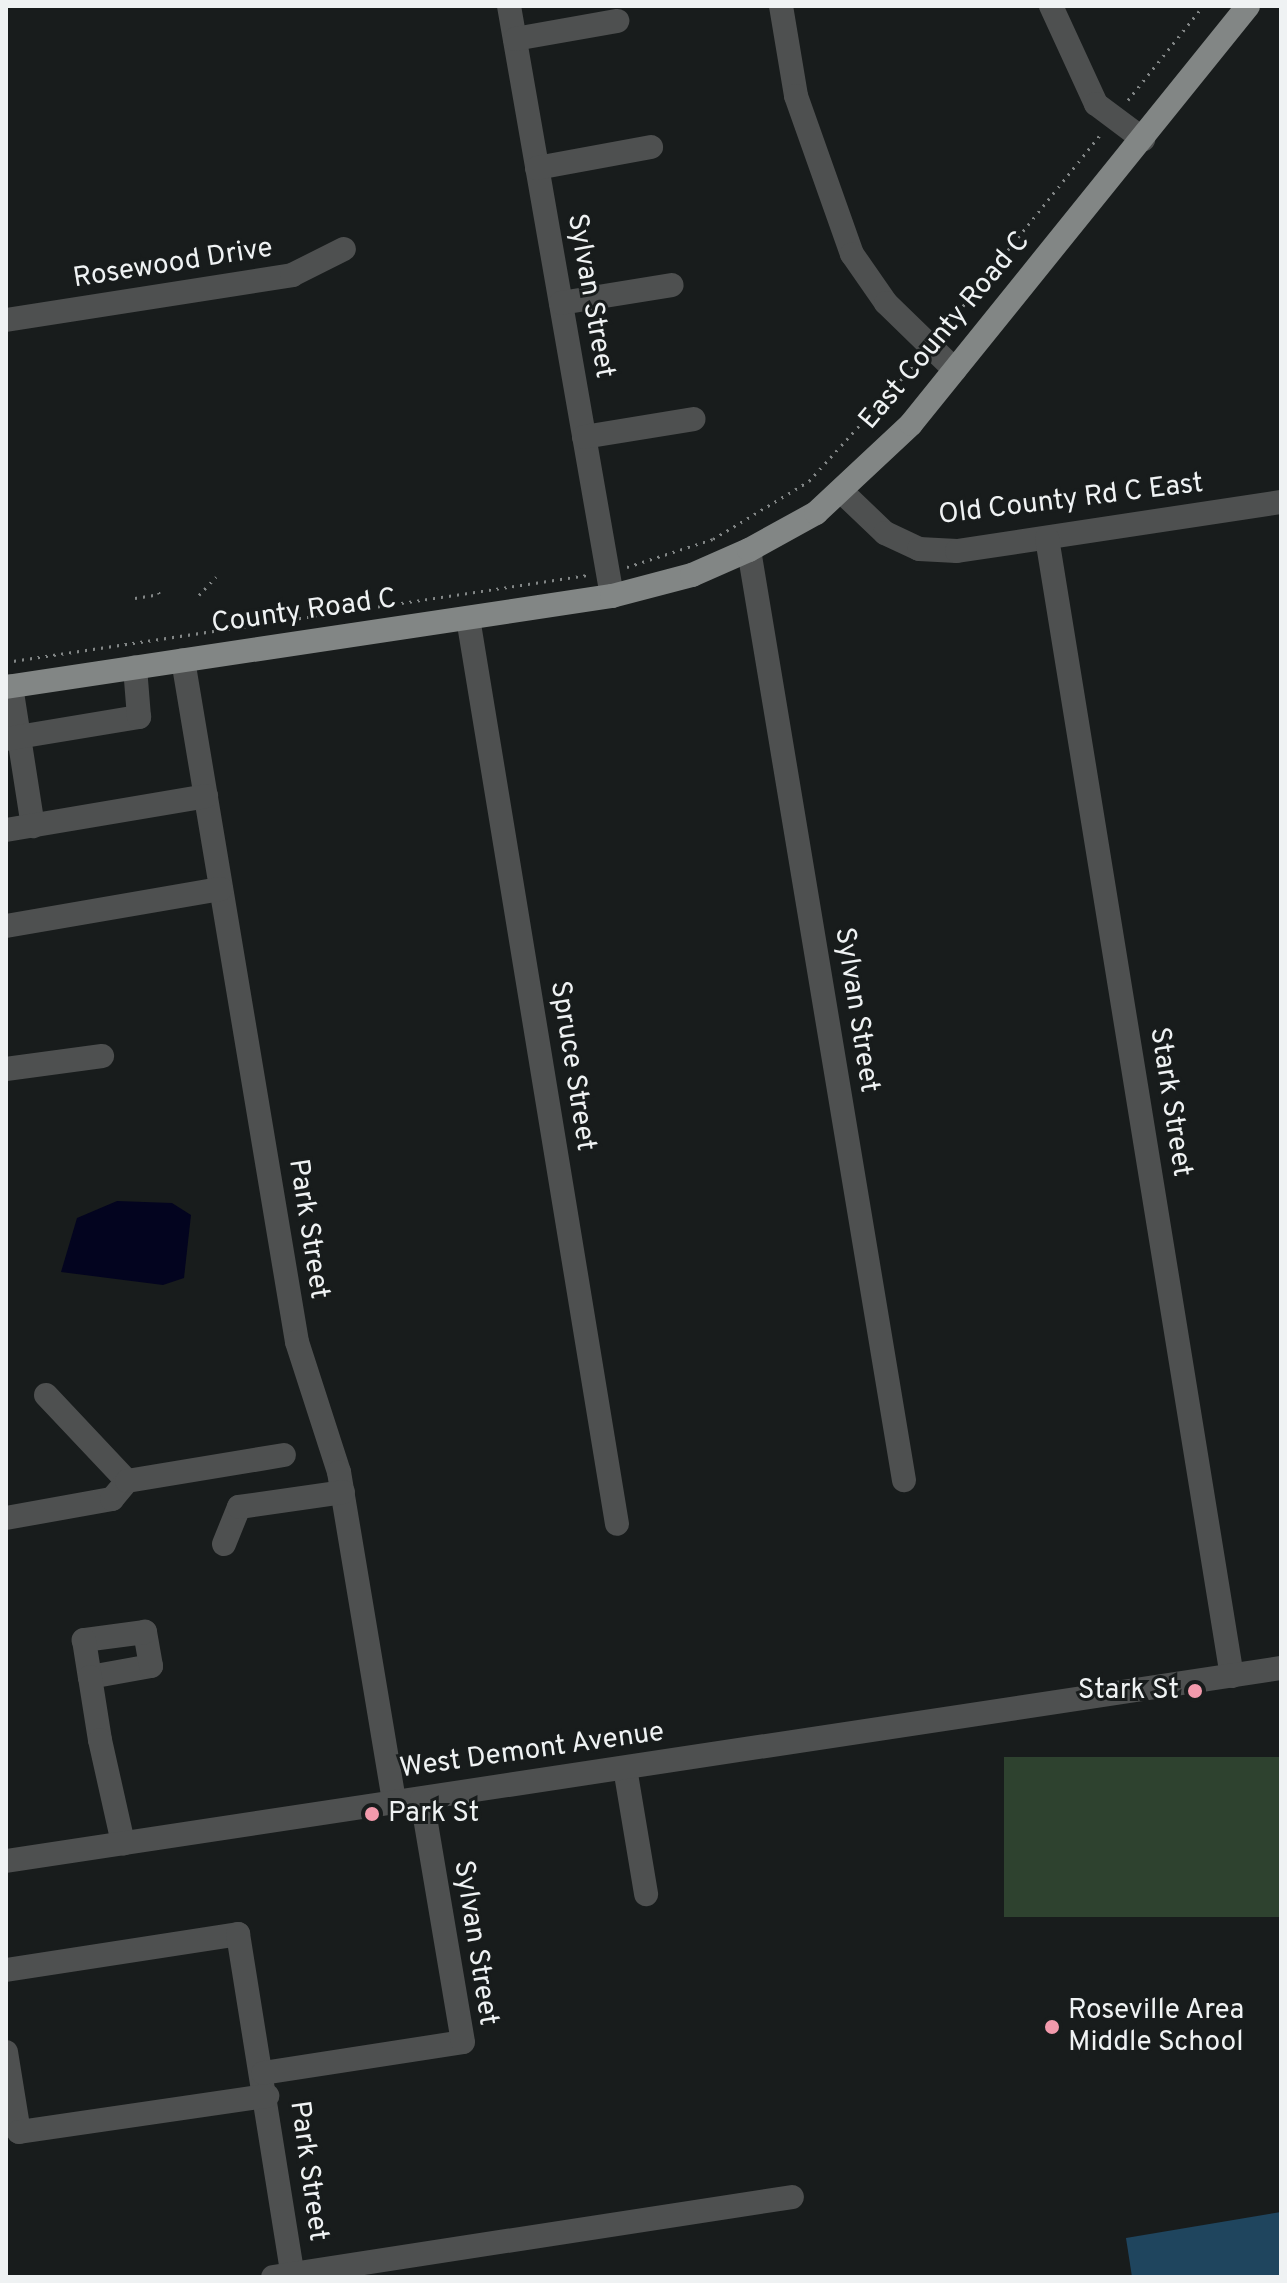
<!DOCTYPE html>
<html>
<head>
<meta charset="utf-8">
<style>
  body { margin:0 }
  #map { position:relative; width:1287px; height:2283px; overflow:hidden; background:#181c1c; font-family:Overpass,sans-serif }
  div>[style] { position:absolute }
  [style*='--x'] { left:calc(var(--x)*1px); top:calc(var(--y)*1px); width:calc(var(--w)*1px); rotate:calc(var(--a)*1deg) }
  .green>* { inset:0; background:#2e422f; transform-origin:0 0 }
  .water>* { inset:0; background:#03041f }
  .building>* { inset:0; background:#1f455e }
  .path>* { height:3px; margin-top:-1.5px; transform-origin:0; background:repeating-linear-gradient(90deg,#828686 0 2px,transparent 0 8px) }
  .minor>* { height:24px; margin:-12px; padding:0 12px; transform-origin:12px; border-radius:12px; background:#4e5050 }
  .major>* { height:24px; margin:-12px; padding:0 12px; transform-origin:12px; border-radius:12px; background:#828685 }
  .dots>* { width:22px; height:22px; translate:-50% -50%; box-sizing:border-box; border:4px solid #181c1c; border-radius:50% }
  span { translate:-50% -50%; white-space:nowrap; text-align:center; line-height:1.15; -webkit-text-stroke:6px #181c1c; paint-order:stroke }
  .street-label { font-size:28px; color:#eff2f3 }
  .poi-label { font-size:28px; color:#eff2f3 }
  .right { translate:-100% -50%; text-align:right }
  .left { translate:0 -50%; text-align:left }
  .frame { position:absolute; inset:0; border:8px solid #eff2f3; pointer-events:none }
</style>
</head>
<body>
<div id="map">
  <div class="green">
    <div style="left:1281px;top:1757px;width:160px;height:277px;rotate:90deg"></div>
  </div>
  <div class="water">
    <div style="clip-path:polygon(117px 1201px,172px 1203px,191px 1215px,184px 1278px,163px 1285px,61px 1272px,77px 1218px)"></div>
  </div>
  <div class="building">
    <div style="clip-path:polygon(1281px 2212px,1281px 2277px,1132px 2277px,1126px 2238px)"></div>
  </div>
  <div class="path">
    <div style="--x:1128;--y:100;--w:120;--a:-51.4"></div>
    <div style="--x:943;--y:331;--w:253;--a:-51.3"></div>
    <div style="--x:627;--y:567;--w:90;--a:-18"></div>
    <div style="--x:713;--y:539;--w:112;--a:-31.1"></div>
    <div style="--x:809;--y:481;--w:162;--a:-47.8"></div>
    <div style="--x:199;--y:595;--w:25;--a:-47"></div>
    <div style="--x:135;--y:598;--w:24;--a:-9"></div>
    <div style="--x:159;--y:594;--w:7;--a:-98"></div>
    <div style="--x:6;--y:662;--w:588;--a:-8.5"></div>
  </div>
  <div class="minor">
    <div style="--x:509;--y:6;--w:599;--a:80.1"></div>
    <div style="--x:781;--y:6;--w:91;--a:80.5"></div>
    <div style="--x:796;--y:96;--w:168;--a:70.5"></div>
    <div style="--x:852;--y:254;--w:60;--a:55.2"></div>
    <div style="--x:886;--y:303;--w:96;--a:44.2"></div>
    <div style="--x:1051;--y:6;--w:108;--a:65.3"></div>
    <div style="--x:1096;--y:104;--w:59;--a:36.7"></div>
    <div style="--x:515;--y:39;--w:104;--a:-10"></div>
    <div style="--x:537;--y:168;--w:116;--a:-10.4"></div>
    <div style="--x:561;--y:303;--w:112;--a:-9.2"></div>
    <div style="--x:6;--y:320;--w:290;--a:-8.9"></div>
    <div style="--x:292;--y:275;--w:58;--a:-26.6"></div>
    <div style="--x:584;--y:437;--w:111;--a:-9.3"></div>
    <div style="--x:841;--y:491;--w:61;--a:43.7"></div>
    <div style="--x:885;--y:533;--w:38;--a:25"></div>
    <div style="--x:919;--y:549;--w:38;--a:3"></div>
    <div style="--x:957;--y:551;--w:328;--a:-8.6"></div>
    <div style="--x:1047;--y:538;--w:1153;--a:80.77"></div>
    <div style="--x:749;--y:550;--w:943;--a:80.54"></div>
    <div style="--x:468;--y:618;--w:918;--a:80.66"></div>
    <div style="--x:183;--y:660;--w:691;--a:80.51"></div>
    <div style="--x:297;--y:1342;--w:137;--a:72.1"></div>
    <div style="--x:339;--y:1472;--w:335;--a:80.5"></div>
    <div style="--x:11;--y:686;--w:142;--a:81.1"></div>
    <div style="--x:6;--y:739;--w:135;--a:-9.4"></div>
    <div style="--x:139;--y:717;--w:50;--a:-94.6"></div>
    <div style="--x:6;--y:830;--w:203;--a:-9.6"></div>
    <div style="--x:6;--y:926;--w:218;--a:-9.8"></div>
    <div style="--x:6;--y:1069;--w:97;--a:-7.7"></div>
    <div style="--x:46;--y:1395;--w:118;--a:46.7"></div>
    <div style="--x:6;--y:1518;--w:108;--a:-10.2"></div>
    <div style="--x:112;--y:1499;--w:23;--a:-50"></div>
    <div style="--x:127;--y:1481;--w:159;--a:-9.4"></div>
    <div style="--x:224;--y:1544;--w:40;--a:-68"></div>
    <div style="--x:239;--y:1507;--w:105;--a:-8.2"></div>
    <div style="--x:90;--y:1677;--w:62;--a:-10.2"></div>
    <div style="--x:151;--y:1666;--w:35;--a:-100"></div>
    <div style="--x:145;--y:1632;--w:62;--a:172.5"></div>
    <div style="--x:84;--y:1640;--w:37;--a:81"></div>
    <div style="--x:90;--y:1677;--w:64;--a:81"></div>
    <div style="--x:100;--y:1740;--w:106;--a:77.4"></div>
    <div style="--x:625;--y:1768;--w:128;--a:80.5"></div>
    <div style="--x:6;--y:1861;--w:1290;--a:-8.61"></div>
    <div style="--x:6;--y:1970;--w:235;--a:-8.8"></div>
    <div style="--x:238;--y:1934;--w:347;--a:80.9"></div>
    <div style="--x:6;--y:2052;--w:81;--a:80.8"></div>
    <div style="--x:19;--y:2132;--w:251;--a:-8.3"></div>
    <div style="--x:263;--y:2073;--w:202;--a:-8.8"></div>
    <div style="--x:463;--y:2042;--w:246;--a:-99.6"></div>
    <div style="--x:273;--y:2277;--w:525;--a:-8.76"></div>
  </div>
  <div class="major">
    <div style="--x:6;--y:687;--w:613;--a:-8.54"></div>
    <div style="--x:612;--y:596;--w:83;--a:-14.7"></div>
    <div style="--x:692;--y:575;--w:62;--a:-23.7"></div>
    <div style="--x:749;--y:550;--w:77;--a:-28.9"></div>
    <div style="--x:816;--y:513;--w:130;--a:-43.1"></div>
    <div style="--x:911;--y:424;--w:537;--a:-51.12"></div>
  </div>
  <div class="dots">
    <div style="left:1195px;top:1691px;background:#f29aac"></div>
    <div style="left:372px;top:1814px;background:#f29aac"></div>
    <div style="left:1052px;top:2027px;background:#f29aac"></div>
  </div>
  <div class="street-label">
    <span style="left:173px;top:264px;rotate:-9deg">Rosewood Drive</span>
    <span style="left:590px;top:296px;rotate:80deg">Sylvan Street</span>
    <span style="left:945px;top:331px;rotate:-50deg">East County Road C</span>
    <span style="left:1071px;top:500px;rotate:-7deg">Old County Rd C East</span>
    <span style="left:304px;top:612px;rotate:-8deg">County Road C</span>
    <span style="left:856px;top:1010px;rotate:81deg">Sylvan Street</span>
    <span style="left:572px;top:1066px;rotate:81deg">Spruce Street</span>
    <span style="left:1170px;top:1102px;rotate:81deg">Stark Street</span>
    <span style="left:308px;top:1229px;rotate:81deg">Park Street</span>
    <span style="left:532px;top:1751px;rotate:-8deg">West Demont Avenue</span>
    <span style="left:475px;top:1943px;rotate:81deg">Sylvan Street</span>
    <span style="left:308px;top:2171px;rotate:82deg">Park Street</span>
  </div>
  <div class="poi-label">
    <span class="right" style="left:1179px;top:1691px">Stark St</span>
    <span class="left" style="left:388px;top:1814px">Park St</span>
    <span class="left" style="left:1068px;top:2027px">Roseville Area<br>Middle School</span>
  </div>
  <div class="frame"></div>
</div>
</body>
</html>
